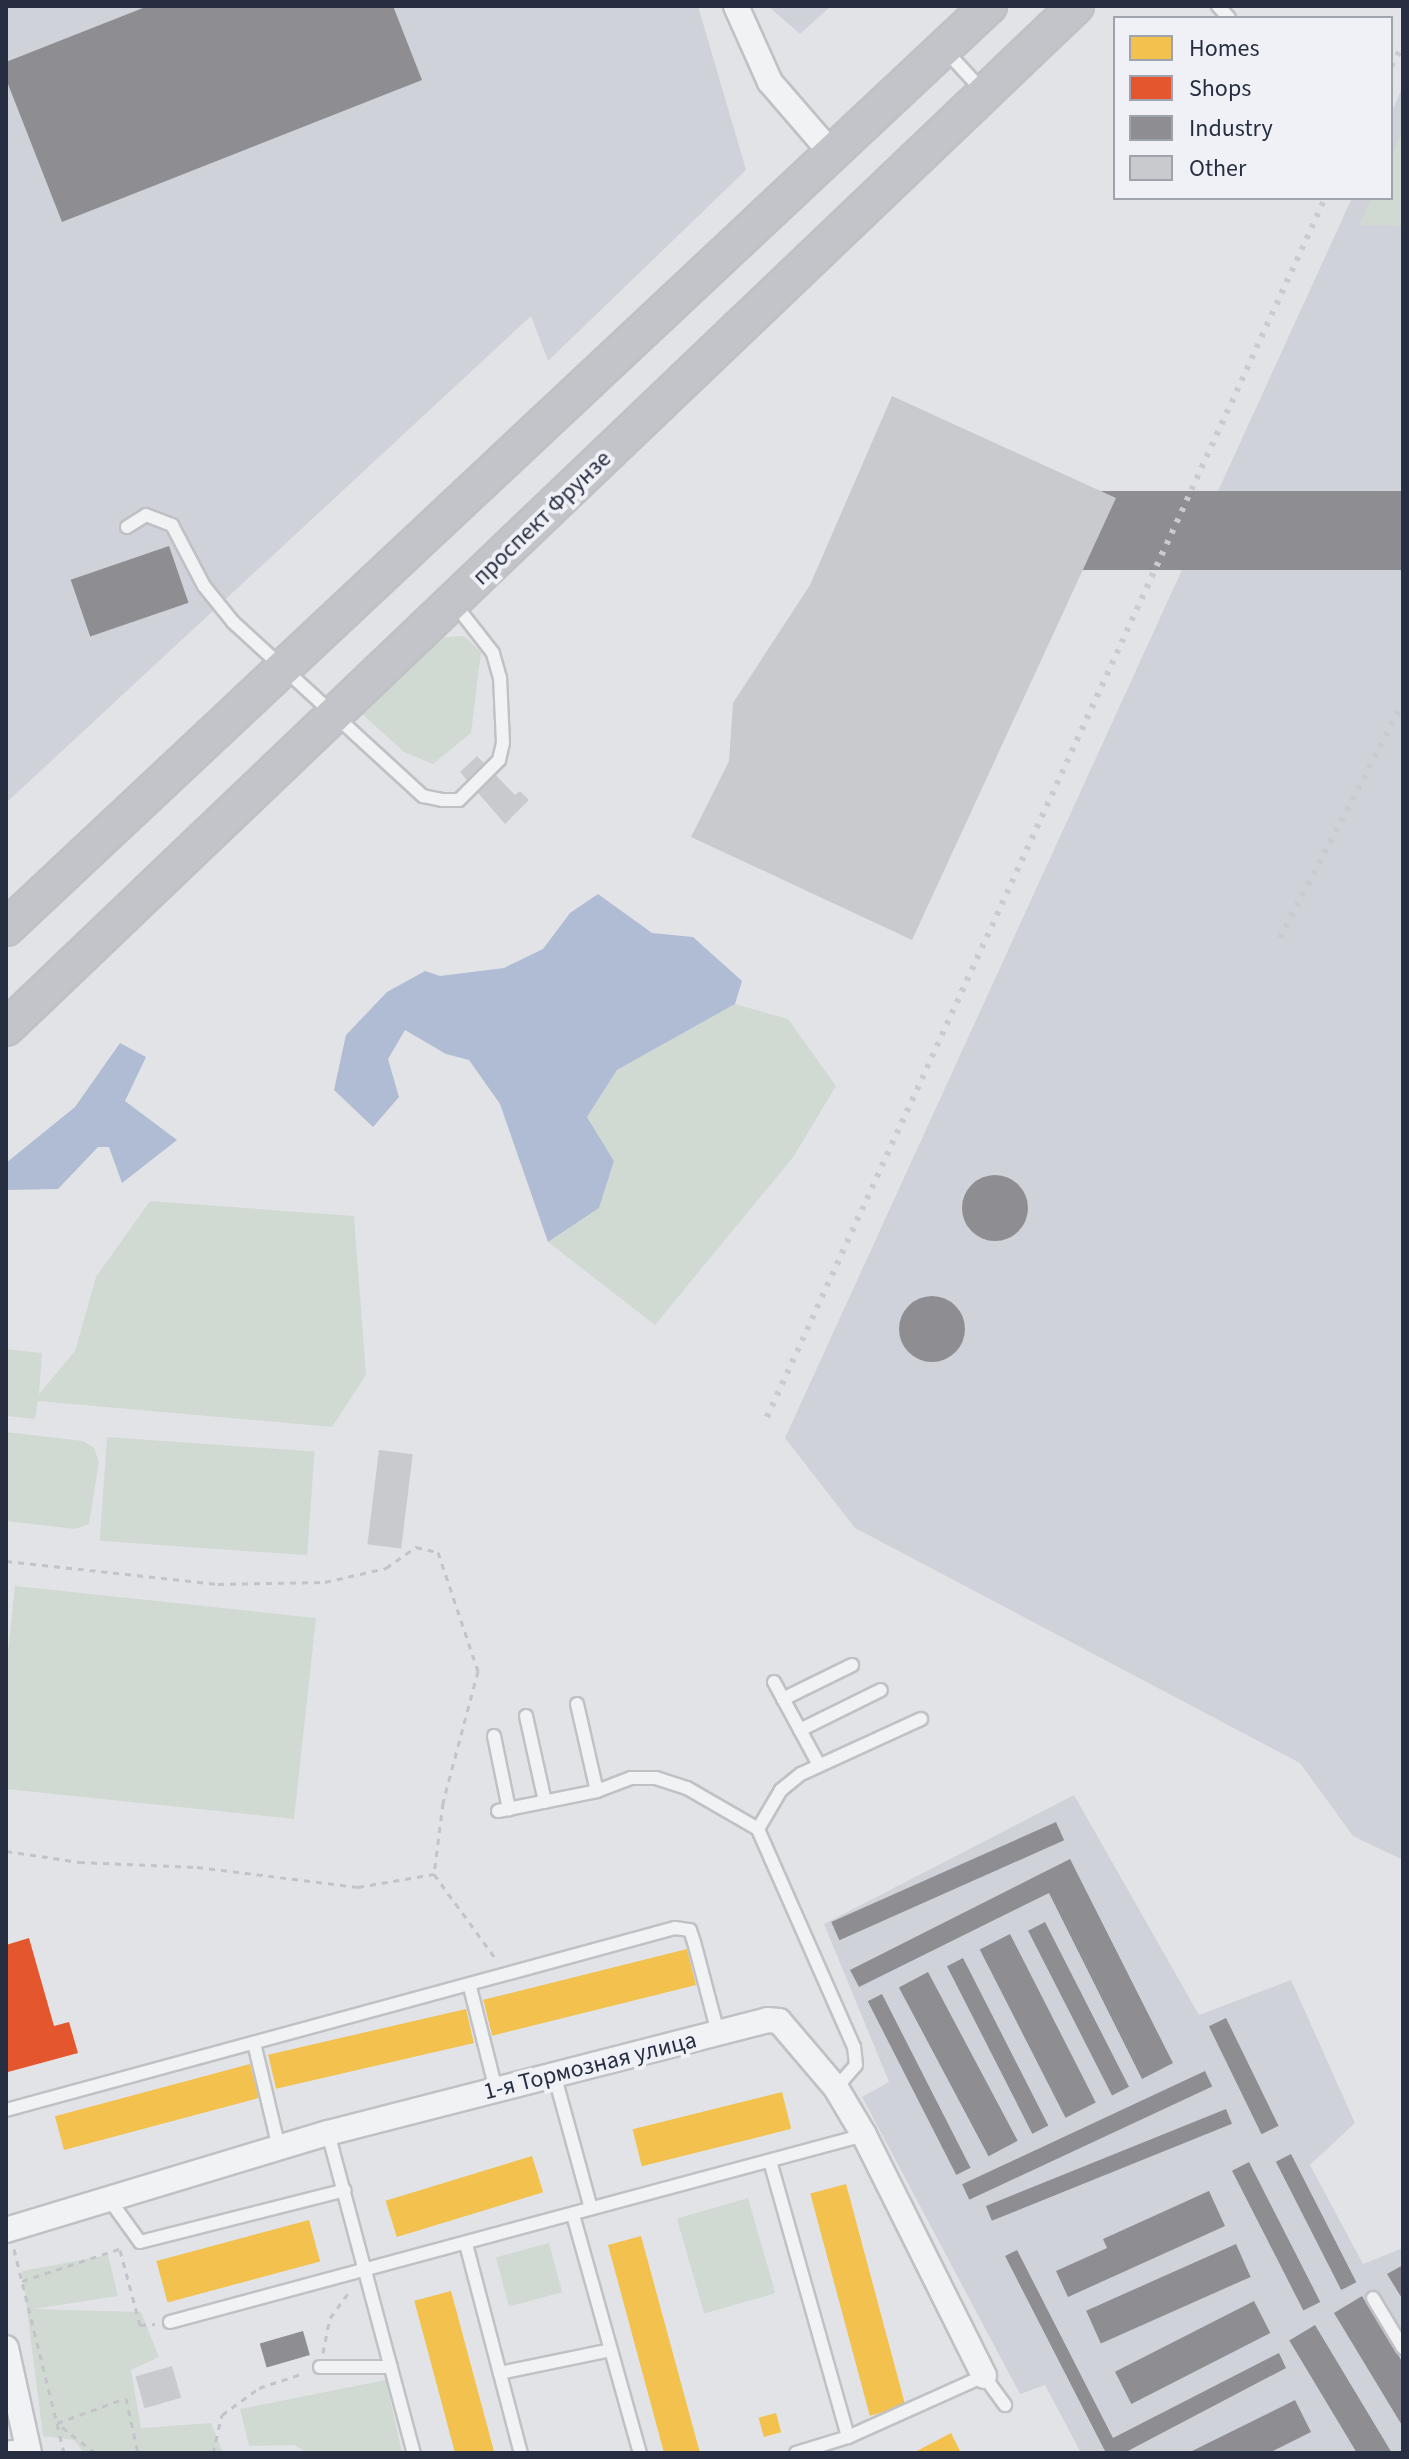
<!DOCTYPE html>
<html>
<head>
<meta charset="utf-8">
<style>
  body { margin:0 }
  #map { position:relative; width:1409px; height:2459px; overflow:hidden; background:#e2e3e7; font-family:"Source Sans 3",sans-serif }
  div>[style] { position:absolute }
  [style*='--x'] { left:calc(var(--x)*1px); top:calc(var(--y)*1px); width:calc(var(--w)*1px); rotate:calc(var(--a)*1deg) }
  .built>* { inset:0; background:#d0d2da }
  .green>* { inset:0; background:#d1dad2; transform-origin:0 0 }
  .water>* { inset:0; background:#b0bcd3 }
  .homes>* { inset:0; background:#f2c14e; transform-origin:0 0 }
  .shops>* { inset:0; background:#e4572e }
  .industry>* { inset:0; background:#8d8d92; transform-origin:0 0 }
  .round { border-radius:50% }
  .building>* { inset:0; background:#c8cace; transform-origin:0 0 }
  .path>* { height:3px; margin-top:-1.5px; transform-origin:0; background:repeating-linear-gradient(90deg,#c3c4c9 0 6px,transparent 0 12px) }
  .roads { filter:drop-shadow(2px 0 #c0c1c5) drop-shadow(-2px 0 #c0c1c5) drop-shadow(0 2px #c0c1c5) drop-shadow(0 -2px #c0c1c5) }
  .lane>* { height:12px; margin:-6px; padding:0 6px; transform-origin:6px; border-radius:6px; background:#f1f2f4 }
  .street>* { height:24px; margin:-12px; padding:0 12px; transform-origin:12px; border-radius:12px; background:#f1f2f4 }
  .secondary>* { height:34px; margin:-17px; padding:0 17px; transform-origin:17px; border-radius:17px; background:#c3c4c9 }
  .rail>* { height:6px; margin-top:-3px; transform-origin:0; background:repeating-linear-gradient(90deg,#cacbcf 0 4px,transparent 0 12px) }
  span { translate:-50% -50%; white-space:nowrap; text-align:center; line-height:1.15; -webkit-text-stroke:8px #eff1f7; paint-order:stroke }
  .street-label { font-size:24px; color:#282e41 }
  .frame { position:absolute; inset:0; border:8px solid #282e41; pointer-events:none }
  .legend { position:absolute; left:1113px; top:16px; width:280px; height:184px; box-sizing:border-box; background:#eff1f7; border:2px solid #9fa3ae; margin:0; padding:10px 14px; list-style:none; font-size:24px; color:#282e41 }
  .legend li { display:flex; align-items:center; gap:16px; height:40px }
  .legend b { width:40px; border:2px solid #9fa3ae }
</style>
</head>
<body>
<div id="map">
  <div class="built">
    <div style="clip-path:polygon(6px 6px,698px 6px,746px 170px,548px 361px,531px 316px,6px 803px)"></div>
    <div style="clip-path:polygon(768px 6px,831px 6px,800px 34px)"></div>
    <div style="clip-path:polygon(1403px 86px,1403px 1860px,1353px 1836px,1300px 1763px,855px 1528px,785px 1438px,1352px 198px,1391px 198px,1391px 113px)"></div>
    <div style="clip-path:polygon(1074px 1795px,1199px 2015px,1291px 1980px,1355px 2123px,1310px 2165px,1363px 2264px,1403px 2248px,1403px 2453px,1081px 2453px,1045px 2385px,1020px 2394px,862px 2097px,889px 2082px,824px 1924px)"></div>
  </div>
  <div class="green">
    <div style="clip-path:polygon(1403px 131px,1403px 226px,1359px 225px,1372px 198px,1391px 198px,1391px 157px)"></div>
    <div style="clip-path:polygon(464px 636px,481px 652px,471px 733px,433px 764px,404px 752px,362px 714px,437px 638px)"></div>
    <div style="clip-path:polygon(735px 1004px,788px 1019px,836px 1086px,794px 1156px,655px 1325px,548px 1242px,599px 1208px,614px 1161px,587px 1117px,617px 1070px)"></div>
    <div style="clip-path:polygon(150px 1201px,354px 1216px,366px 1375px,332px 1427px,38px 1401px,35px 1419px,6px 1416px,6px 1349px,42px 1353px,39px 1394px,75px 1351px,96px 1277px)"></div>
    <div style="clip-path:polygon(6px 1432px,83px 1441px,94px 1448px,99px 1462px,89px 1524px,75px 1529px,6px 1521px)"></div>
    <div style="left:107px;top:1437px;width:208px;height:104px;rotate:4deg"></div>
    <div style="clip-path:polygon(15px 1586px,316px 1618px,294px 1819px,6px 1789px,6px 1671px)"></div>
    <div style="left:748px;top:2198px;width:99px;height:74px;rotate:74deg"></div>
    <div style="left:549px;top:2243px;width:51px;height:55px;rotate:75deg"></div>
    <div style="clip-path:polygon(108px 2255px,118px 2296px,33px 2309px,141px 2312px,159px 2357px,131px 2370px,141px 2428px,211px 2423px,223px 2453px,84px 2453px,74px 2440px,43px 2436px,22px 2271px)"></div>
    <div style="clip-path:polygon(386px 2380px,402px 2453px,308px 2453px,294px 2445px,249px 2446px,240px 2409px)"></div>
  </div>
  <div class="water">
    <div style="clip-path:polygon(598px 894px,652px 933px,693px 937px,742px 981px,735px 1004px,617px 1070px,587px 1117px,614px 1161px,599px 1208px,548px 1242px,500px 1104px,469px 1060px,446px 1054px,405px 1030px,388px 1059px,399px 1097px,373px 1127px,334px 1090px,346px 1035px,387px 992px,425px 971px,440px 976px,504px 968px,543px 949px,570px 913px)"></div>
    <div style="clip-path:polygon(120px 1043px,146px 1057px,125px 1101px,177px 1140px,122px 1183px,109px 1147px,98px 1147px,58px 1189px,6px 1190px,6px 1163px,75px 1107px)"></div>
  </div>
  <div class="homes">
    <div style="left:687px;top:1949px;width:37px;height:210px;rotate:76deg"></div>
    <div style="left:466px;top:2009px;width:35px;height:203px;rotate:77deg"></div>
    <div style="left:250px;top:2064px;width:35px;height:202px;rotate:75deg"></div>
    <div style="left:782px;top:2092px;width:38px;height:154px;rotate:76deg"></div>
    <div style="left:532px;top:2156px;width:38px;height:153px;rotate:73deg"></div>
    <div style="left:846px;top:2184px;width:230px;height:37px;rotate:75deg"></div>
    <div style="left:309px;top:2220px;width:43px;height:158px;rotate:75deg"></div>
    <div style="clip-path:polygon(641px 2236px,700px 2453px,664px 2453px,618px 2282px,608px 2245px)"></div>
    <div style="left:451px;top:2291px;width:168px;height:38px;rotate:75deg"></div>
    <div style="left:776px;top:2413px;width:20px;height:18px;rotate:75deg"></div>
    <div style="clip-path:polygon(951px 2433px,961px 2453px,913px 2453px)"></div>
  </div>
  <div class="shops">
    <div style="clip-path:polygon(29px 1938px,54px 2026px,69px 2022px,78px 2053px,8px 2072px,6px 1945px)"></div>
  </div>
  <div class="industry">
    <div style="clip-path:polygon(148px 6px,393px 6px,422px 80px,62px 222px,6px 79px,6px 62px)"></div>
    <div style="left:1403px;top:491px;width:79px;height:548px;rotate:90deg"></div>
    <div style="left:169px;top:546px;width:60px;height:104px;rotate:71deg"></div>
    <div class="round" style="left:962px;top:1175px;width:66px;height:66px"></div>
    <div class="round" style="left:899px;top:1296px;width:66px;height:66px"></div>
    <div style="left:1056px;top:1822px;width:20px;height:246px;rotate:66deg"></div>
    <div style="clip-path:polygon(1070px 1859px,1173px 2063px,1142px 2079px,1049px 1893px,859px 1987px,850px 1970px)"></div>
    <div style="left:1045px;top:1922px;width:185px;height:19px;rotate:63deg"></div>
    <div style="left:1010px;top:1934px;width:189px;height:34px;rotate:63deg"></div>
    <div style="left:963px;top:1958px;width:188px;height:18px;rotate:63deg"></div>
    <div style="left:928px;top:1972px;width:191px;height:33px;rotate:62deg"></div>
    <div style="left:882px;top:1994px;width:195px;height:16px;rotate:63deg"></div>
    <div style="left:1226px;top:2018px;width:120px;height:19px;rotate:64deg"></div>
    <div style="left:1205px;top:2071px;width:17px;height:268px;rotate:65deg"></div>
    <div style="left:1226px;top:2109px;width:16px;height:259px;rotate:68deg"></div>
    <div style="left:1291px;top:2154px;width:144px;height:17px;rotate:63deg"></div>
    <div style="left:1249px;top:2162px;width:157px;height:19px;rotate:63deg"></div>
    <div style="clip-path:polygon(1209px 2191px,1225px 2226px,1068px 2297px,1056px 2271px,1107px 2248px,1103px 2239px)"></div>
    <div style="left:1236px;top:2244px;width:36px;height:164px;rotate:66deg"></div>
    <div style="clip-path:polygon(1017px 2250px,1113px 2438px,1279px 2353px,1286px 2368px,1124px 2453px,1106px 2453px,1005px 2256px)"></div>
    <div style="clip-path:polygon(1403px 2265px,1403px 2300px,1387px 2274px)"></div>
    <div style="clip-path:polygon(1362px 2296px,1403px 2363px,1403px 2427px,1334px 2313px)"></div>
    <div style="left:1254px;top:2301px;width:36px;height:156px;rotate:63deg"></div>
    <div style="left:1315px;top:2325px;width:149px;height:30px;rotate:59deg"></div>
    <div style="left:303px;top:2331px;width:25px;height:45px;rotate:74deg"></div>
    <div style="clip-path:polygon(1295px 2400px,1311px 2432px,1269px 2453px,1188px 2453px)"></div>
  </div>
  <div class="building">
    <div style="clip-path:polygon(892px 396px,1116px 498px,912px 940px,691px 837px,729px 761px,733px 703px,810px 585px)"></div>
    <div style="clip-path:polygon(477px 756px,515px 795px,520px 791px,529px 800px,505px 824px,460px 772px)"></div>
    <div style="left:379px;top:1450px;width:34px;height:95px;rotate:7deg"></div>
    <div style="left:172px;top:2366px;width:33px;height:38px;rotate:74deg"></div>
  </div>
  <div class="path">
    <div style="--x:6;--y:1561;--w:213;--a:6.2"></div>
    <div style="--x:218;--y:1584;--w:107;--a:-1.1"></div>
    <div style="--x:325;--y:1582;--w:63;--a:-12.9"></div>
    <div style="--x:386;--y:1568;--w:37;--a:-35"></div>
    <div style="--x:416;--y:1547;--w:23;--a:13"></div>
    <div style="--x:438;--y:1552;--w:126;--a:71.4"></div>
    <div style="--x:478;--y:1671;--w:137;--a:104.9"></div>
    <div style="--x:443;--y:1803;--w:72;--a:97.2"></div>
    <div style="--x:6;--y:1851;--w:74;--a:8.6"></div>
    <div style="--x:79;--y:1862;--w:118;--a:2.4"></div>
    <div style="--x:197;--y:1867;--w:162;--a:7.1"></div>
    <div style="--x:358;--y:1887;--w:77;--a:-9.7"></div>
    <div style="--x:434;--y:1874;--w:105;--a:53.9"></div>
    <div style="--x:14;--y:2249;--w:210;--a:76.2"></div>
    <div style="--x:120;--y:2250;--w:78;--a:75.1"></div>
    <div style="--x:140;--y:2325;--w:15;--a:-4"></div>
    <div style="--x:22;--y:2281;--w:108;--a:-18.3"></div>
    <div style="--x:323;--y:2353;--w:36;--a:-79"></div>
    <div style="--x:330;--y:2318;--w:32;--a:-54"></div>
    <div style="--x:95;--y:2453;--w:48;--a:-141.7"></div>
    <div style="--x:57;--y:2423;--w:73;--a:-19.9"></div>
    <div style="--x:126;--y:2398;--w:56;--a:77.7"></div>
    <div style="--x:213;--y:2453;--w:39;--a:-77"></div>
    <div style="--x:222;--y:2415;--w:46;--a:-36.1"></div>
    <div style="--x:259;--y:2388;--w:47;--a:-18.4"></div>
  </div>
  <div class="roads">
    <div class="lane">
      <div style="--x:1218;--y:6;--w:16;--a:47"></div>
      <div style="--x:946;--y:51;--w:53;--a:47.3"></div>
      <div style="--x:127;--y:527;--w:22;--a:-32"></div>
      <div style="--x:146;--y:515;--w:28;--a:21"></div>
      <div style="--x:172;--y:525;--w:69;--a:62.3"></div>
      <div style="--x:204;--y:586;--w:46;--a:51.1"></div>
      <div style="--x:233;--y:622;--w:258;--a:42.5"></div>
      <div style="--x:423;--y:796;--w:19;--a:12"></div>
      <div style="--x:442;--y:800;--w:17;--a:0"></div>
      <div style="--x:459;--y:800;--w:57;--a:-45"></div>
      <div style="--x:499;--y:760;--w:17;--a:-77"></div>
      <div style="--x:503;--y:743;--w:65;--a:-92.6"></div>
      <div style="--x:500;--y:678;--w:26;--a:-106"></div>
      <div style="--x:493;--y:653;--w:63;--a:-128"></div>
      <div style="--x:774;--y:1682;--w:94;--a:61.5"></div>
      <div style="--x:783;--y:1699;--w:77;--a:-26.2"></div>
      <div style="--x:577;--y:1704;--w:89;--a:77.1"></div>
      <div style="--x:526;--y:1716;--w:88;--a:77.5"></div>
      <div style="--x:800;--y:1730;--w:90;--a:-26.3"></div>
      <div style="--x:494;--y:1736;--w:75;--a:78.4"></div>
      <div style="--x:498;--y:1811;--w:101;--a:-11.4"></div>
      <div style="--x:597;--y:1791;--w:36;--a:-21"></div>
      <div style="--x:631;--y:1778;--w:25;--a:0"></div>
      <div style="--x:656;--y:1778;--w:33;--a:18"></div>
      <div style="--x:687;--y:1788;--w:82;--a:30"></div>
      <div style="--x:470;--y:1987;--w:106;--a:75.8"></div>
      <div style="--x:254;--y:2043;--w:108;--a:76.6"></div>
      <div style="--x:554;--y:2074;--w:139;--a:74.6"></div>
      <div style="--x:836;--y:2088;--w:30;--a:-49"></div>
      <div style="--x:856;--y:2065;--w:18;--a:-96"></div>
      <div style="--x:854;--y:2047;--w:238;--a:-113.8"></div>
      <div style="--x:758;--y:1829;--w:45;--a:-59.5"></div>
      <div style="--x:781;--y:1790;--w:26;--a:-39"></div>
      <div style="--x:801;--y:1774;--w:132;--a:-24.6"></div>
      <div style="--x:6;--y:2110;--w:693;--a:-15.22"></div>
      <div style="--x:675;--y:1928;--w:15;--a:8"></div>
      <div style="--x:690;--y:1930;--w:13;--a:72"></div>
      <div style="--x:694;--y:1942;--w:94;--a:75.2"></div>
      <div style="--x:328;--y:2133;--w:331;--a:75"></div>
      <div style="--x:770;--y:2161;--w:287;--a:74.2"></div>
      <div style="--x:109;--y:2199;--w:53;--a:54.2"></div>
      <div style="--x:140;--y:2242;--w:211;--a:-14.2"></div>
      <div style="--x:573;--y:2215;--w:247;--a:74.3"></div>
      <div style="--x:466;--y:2244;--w:216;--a:75.3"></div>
      <div style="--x:1373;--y:2298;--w:58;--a:59"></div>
      <div style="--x:170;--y:2322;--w:719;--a:-15.08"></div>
      <div style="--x:320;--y:2367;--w:71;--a:0"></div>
      <div style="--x:500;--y:2373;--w:113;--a:-11.7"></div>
      <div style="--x:6;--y:2448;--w:21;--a:-8"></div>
      <div style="--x:796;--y:2453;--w:54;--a:-17.1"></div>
      <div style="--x:848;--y:2437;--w:149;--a:-24.2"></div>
      <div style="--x:984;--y:2376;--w:36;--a:54"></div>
    </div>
    <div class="street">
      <div style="--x:736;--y:6;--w:83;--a:65.9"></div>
      <div style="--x:770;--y:82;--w:96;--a:49.2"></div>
      <div style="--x:6;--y:2230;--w:336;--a:-16.8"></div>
      <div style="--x:328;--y:2133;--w:453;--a:-14.4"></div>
      <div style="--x:767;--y:2020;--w:12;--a:5"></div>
      <div style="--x:779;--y:2021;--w:88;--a:49.6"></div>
      <div style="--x:836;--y:2088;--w:55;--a:59.2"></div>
      <div style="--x:864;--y:2135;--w:269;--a:63.5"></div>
      <div style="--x:6;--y:2348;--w:107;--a:77.6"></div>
    </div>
    <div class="secondary">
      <div style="--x:6;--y:928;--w:1348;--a:-43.17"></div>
      <div style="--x:6;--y:1028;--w:1480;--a:-43.69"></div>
    </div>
  </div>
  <div class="rail">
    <div style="--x:1391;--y:66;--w:24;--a:-60"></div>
    <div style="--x:1280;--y:938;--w:265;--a:-62.4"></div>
    <div style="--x:767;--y:1417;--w:1341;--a:-65.4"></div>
  </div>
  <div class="street-label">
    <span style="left:542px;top:518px;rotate:-44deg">проспект Фрунзе</span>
    <span style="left:590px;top:2066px;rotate:-14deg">1-я Тормозная улица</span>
  </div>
  <div class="frame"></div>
  <ul class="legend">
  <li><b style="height:22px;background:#f2c14e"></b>Homes</li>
  <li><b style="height:22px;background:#e4572e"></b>Shops</li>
  <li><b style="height:22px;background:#8d8d92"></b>Industry</li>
  <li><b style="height:22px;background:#c8cace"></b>Other</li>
  </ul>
</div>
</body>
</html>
